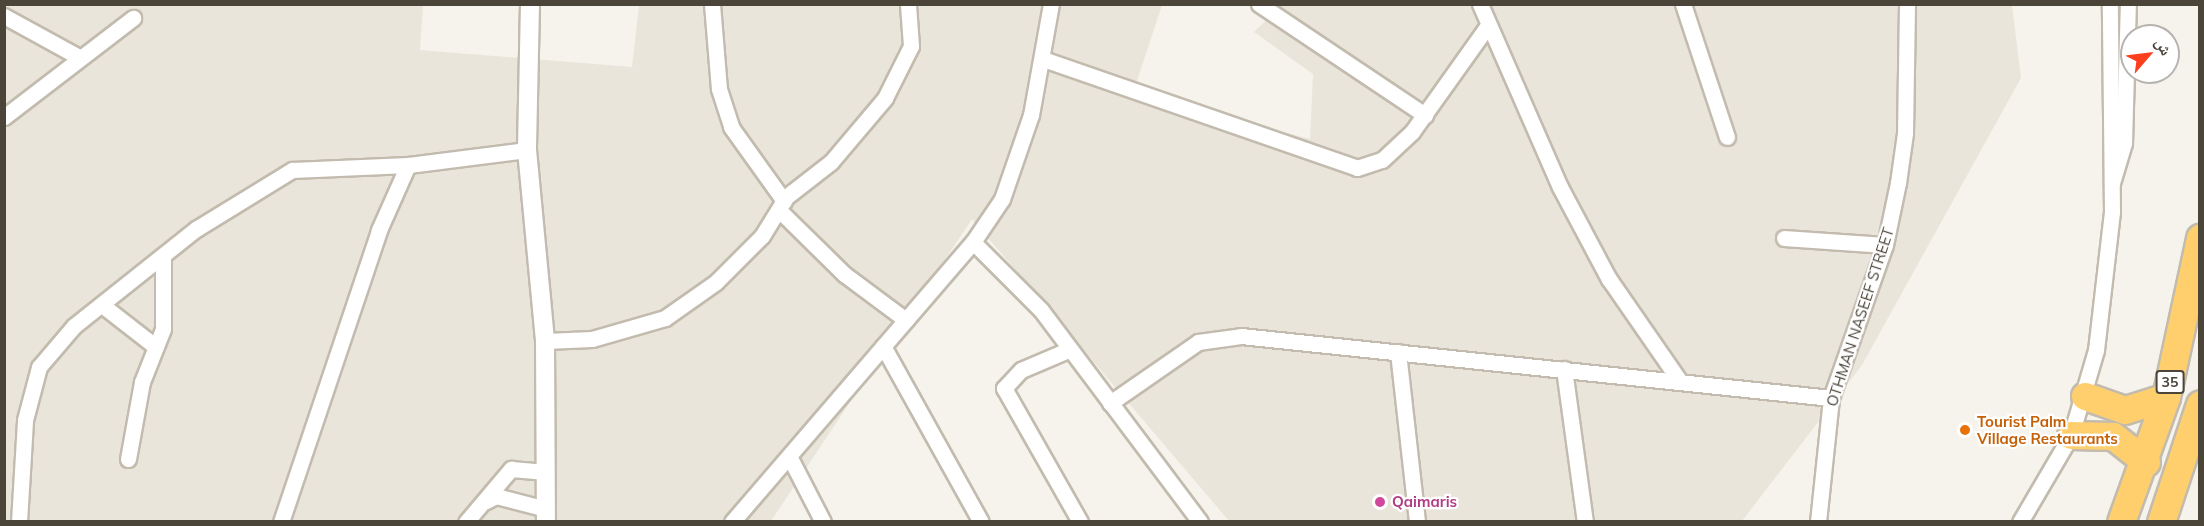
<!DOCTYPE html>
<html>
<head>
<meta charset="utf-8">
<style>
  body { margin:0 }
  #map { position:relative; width:2204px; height:526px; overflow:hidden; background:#f6f3ec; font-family:Mulish,"Noto Naskh Arabic",sans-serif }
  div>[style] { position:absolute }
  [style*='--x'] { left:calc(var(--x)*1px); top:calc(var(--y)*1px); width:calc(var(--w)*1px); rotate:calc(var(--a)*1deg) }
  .residential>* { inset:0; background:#eae5da }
  .roads { filter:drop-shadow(2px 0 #c2bbae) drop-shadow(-2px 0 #c2bbae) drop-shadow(0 2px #c2bbae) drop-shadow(0 -2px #c2bbae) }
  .minor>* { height:15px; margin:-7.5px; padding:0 7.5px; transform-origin:7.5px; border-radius:7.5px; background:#fff }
  .tertiary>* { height:18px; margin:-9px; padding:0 9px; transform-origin:9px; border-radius:9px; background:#fff }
  .motorway>* { height:27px; margin:-13.5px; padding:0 13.5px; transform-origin:13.5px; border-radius:13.5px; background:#ffcf6e }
  .dots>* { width:16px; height:16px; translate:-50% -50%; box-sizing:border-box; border:3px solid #fff; border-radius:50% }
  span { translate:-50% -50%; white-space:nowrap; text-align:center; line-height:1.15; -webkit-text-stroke:4.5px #fff; paint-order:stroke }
  .shield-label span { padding:2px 4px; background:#fff; border:2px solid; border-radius:4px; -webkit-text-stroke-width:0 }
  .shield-label { font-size:14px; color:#4b4439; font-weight:700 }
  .street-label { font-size:15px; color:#4b4439 }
  .food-label { font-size:15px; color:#c56008; font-weight:700 }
  .left { translate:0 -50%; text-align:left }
  .hotel-label { font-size:15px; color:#b23c85; font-weight:700 }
  .frame { position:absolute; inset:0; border:6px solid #4b4439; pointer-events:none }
  .north { position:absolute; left:2120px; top:24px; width:60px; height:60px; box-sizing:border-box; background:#fff; border:2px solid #b7b4b0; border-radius:50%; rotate:62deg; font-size:16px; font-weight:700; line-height:24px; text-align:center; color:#4b4439 }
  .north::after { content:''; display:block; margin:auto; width:21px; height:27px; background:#fc3f1d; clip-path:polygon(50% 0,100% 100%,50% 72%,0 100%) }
</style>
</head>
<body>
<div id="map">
  <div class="residential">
    <div style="clip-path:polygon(4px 5px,423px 5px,420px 50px,632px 67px,639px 5px,1162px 5px,1133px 93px,1310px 139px,1313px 74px,1254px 32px,1282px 5px,2012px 5px,2021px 78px,1862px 365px,1742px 521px,1229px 521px,972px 219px,771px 521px,5px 522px)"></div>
  </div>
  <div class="roads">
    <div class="minor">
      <div style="--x:712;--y:4;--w:85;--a:85.3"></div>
      <div style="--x:719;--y:89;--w:40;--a:72"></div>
      <div style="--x:731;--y:127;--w:91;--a:54.4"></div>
      <div style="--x:1259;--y:4;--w:200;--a:33.8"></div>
      <div style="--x:1480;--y:4;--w:200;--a:66.4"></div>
      <div style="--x:1560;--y:187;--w:104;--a:62"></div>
      <div style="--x:1609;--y:279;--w:123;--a:55.3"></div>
      <div style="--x:1683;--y:4;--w:140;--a:71.7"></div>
      <div style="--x:4;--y:16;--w:85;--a:28.7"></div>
      <div style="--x:1043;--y:59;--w:332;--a:19.1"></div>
      <div style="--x:1357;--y:168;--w:26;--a:-18"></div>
      <div style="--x:1382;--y:160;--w:41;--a:-43"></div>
      <div style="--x:1412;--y:132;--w:129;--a:-54.5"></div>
      <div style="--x:4;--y:117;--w:163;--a:-37.5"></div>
      <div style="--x:2112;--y:183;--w:42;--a:-73.3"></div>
      <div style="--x:2124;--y:143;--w:139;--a:-88.4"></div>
      <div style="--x:780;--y:211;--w:90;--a:44.5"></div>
      <div style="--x:844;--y:274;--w:77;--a:36.6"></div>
      <div style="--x:1784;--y:238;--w:101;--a:4"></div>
      <div style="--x:973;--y:242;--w:96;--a:45"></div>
      <div style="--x:1041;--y:310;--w:265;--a:53.1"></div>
      <div style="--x:102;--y:305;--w:68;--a:37.9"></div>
      <div style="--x:545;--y:341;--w:47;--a:-2.4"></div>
      <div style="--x:592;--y:339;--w:76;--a:-16"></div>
      <div style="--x:665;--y:318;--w:62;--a:-35.2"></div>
      <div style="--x:716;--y:282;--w:65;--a:-45"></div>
      <div style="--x:762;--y:236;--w:46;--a:-58.4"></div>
      <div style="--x:786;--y:197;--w:57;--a:-37.9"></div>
      <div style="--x:831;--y:162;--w:84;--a:-49.8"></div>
      <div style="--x:885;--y:98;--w:58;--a:-63.4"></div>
      <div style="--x:911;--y:46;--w:42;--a:-94.1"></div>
      <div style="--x:883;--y:346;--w:201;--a:60.9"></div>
      <div style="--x:1068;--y:350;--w:51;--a:156.9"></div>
      <div style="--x:1021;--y:370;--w:25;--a:133"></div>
      <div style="--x:1004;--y:388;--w:154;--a:60.4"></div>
      <div style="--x:1398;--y:352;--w:171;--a:83.6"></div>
      <div style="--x:1564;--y:369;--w:154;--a:82.2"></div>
      <div style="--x:1110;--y:403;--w:107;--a:-34.7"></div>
      <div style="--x:1198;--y:342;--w:43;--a:-7.9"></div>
      <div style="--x:1241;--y:336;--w:593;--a:6"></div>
      <div style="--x:790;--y:458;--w:72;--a:62.7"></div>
      <div style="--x:128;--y:459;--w:78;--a:-79.7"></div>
      <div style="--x:142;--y:382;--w:57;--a:-68.4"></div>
      <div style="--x:163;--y:329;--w:69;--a:-90"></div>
      <div style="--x:486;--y:501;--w:11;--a:-27"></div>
      <div style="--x:496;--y:496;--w:52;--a:14.6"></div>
      <div style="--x:19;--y:522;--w:102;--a:-86.6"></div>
      <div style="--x:25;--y:420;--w:55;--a:-75.2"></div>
      <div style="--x:39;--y:367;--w:54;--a:-49.5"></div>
      <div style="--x:74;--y:326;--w:156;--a:-38.5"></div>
      <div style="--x:196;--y:229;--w:113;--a:-31.6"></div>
      <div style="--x:292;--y:170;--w:116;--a:-2.5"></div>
      <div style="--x:408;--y:165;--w:120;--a:-7.2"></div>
      <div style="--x:281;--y:522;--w:308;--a:-71.4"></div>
      <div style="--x:379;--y:230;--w:71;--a:-66"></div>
      <div style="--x:466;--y:522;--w:70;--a:-49.7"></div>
      <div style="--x:511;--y:469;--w:35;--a:5"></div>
      <div style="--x:732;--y:522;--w:369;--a:-49.3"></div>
      <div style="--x:973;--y:242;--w:52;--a:-56"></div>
      <div style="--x:1002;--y:199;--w:89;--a:-71"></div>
      <div style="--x:1031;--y:115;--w:113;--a:-79.8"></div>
      <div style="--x:1818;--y:522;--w:125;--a:-84"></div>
      <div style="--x:1831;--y:398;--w:162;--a:-70.6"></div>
      <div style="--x:1885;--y:245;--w:63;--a:-78.2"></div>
      <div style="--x:1898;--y:183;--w:50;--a:-82"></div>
      <div style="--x:1905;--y:133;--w:129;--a:-89.1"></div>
      <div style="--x:2020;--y:522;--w:101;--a:-59.6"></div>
      <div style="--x:2071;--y:435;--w:89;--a:-73.6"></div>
      <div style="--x:2096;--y:350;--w:139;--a:-83.4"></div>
      <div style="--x:2112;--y:212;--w:208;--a:-90.6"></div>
    </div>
    <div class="tertiary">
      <div style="--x:530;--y:4;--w:146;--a:91.2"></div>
      <div style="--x:527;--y:150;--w:192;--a:84.6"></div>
      <div style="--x:545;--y:341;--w:181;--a:89.7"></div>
    </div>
    <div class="motorway">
      <div style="--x:2085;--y:396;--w:42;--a:19.3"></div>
      <div style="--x:2125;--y:410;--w:43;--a:-17.6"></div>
      <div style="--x:2071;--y:435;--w:42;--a:1.4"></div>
      <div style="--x:2113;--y:436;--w:42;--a:38.2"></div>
      <div style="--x:2121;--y:522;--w:133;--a:-70.2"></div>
      <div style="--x:2166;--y:397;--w:163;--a:-77.9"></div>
      <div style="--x:2161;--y:522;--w:124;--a:-71.7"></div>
    </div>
  </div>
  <div class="dots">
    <div style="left:1965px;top:430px;background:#e8710a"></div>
    <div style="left:1380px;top:502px;background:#d1479c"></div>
  </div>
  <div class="shield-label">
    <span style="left:2170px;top:382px">35</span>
  </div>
  <div class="street-label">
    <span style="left:1860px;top:317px;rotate:-72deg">OTHMAN NASEEF STREET</span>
  </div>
  <div class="food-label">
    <span class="left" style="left:1977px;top:430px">Tourist Palm<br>Village Restaurants</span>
  </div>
  <div class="hotel-label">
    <span class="left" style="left:1392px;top:502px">Qaimaris</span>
  </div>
  <div class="frame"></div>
  <div class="north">ش</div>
</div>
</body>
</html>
